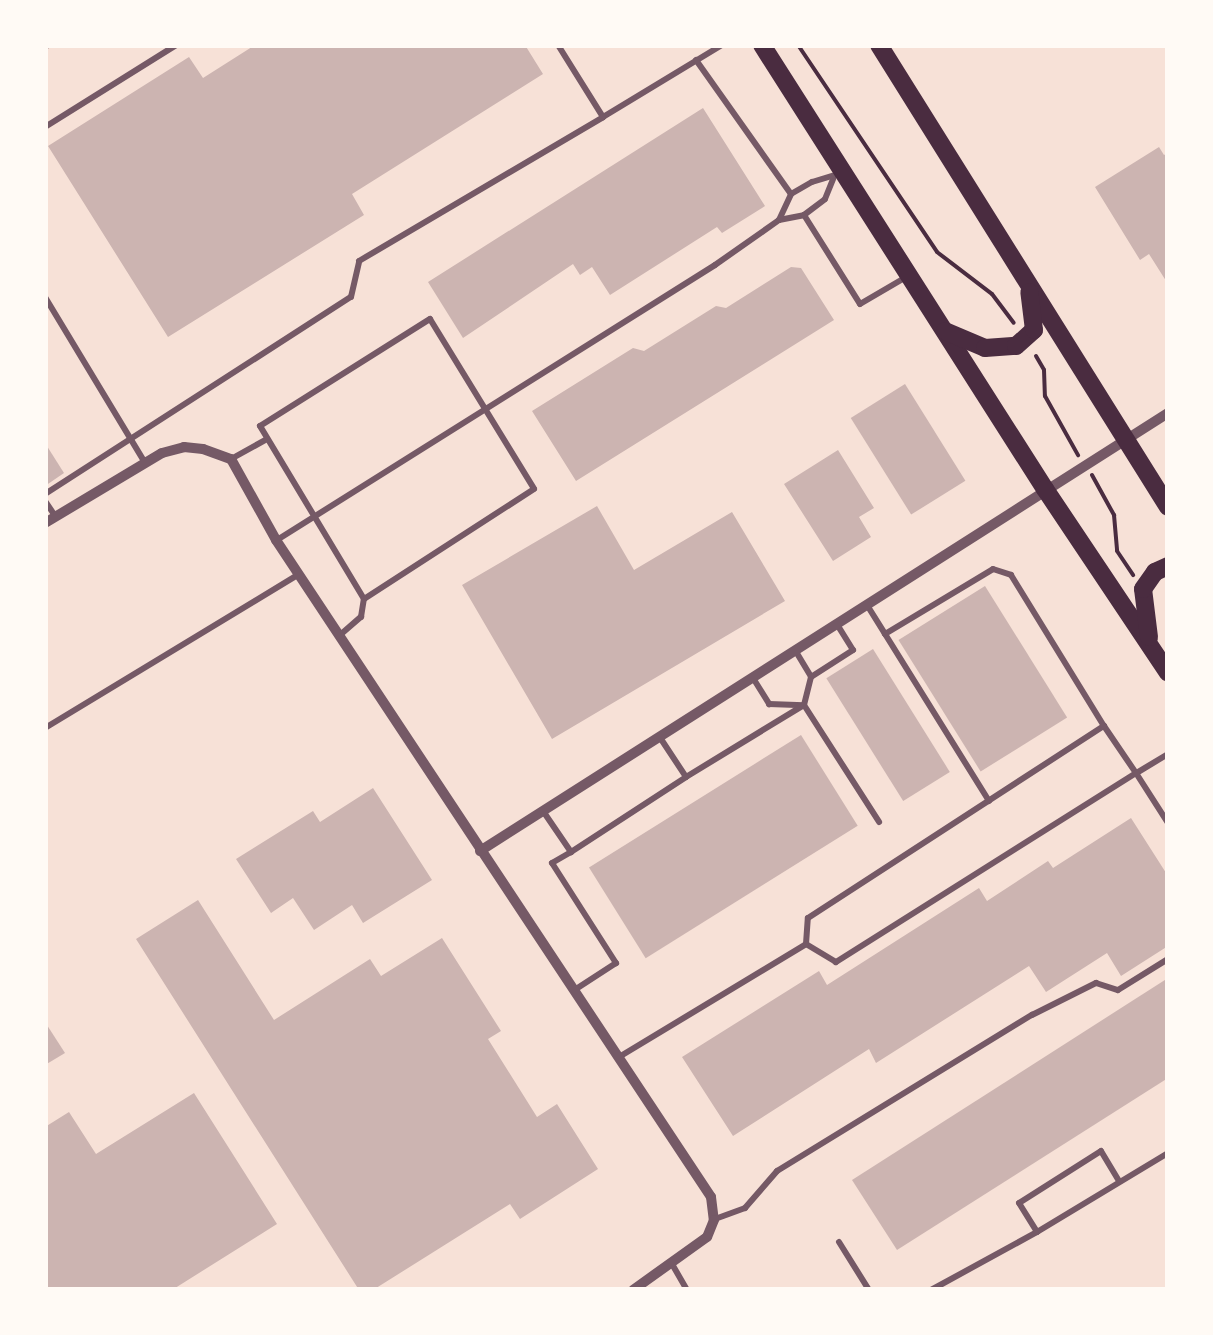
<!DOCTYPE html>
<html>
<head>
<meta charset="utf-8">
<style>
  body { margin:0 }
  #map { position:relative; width:1213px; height:1335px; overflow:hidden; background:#f7e1d7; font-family:"Source Sans 3",sans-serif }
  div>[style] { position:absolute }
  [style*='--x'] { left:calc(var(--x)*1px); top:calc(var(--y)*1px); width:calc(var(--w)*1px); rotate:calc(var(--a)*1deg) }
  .building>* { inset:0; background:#ccb4b1; transform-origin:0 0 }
  .path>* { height:4px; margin:-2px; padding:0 2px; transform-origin:2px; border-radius:2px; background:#4a2c40 }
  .service>* { height:6px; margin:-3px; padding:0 3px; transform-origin:3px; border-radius:3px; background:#755966 }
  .minor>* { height:10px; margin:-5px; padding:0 5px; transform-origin:5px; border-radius:5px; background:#755966 }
  .secondary>* { height:18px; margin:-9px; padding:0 9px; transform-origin:9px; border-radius:9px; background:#4a2c40 }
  span { translate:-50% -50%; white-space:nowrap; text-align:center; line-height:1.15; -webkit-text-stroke:9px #fffaf5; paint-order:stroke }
  .frame { position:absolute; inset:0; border:48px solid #fffaf5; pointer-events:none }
</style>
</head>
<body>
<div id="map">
  <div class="building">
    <div style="clip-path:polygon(255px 45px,525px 45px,543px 74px,352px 194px,364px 215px,168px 337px,48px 146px,189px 57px,203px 78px)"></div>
    <div style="clip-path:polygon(703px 108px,765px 206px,722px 233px,717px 227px,610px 295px,592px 267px,580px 275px,573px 264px,463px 338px,428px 282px)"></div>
    <div style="clip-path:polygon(1159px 147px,1164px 155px,1168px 153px,1168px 284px,1149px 254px,1140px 260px,1095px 187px)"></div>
    <div style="clip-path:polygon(791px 267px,801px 268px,834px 320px,576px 481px,532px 411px,633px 348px,644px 351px,716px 306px,726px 308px)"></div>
    <div style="left:905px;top:384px;width:114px;height:64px;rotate:58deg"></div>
    <div style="clip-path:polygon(45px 443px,64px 473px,45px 486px)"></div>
    <div style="clip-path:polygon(838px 450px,874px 508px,859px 517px,871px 537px,833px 561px,784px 484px)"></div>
    <div style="clip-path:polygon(597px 506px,634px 570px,732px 512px,785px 601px,552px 739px,462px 585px)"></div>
    <div style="left:985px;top:586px;width:155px;height:102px;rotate:58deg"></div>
    <div style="left:873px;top:649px;width:145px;height:55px;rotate:58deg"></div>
    <div style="left:801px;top:735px;width:107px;height:250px;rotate:58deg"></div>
    <div style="clip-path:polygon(373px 788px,432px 880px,363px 923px,352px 905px,314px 930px,293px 898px,271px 913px,236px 859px,313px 811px,320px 822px)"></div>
    <div style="clip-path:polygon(1131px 818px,1168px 876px,1168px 946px,1121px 976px,1107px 953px,1046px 992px,1029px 966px,876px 1063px,869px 1049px,733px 1136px,682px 1057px,819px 971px,827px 985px,979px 888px,987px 901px,1048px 861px,1053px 868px)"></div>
    <div style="clip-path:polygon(198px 900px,274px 1020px,370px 959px,381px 976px,442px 938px,501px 1031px,488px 1039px,537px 1117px,557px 1104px,598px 1169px,520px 1219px,510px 1204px,373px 1290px,359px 1290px,136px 939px)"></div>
    <div style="clip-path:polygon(1168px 978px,1168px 1078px,897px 1250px,852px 1180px)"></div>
    <div style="clip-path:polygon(45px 1022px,65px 1053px,45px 1065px)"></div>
    <div style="clip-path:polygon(194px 1093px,277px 1224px,172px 1290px,45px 1290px,45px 1127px,69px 1112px,96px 1154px)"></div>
  </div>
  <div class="path">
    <div style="--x:798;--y:45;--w:249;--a:56.1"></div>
    <div style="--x:937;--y:252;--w:69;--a:37.4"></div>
    <div style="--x:992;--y:294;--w:36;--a:53"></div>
    <div style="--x:526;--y:46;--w:1;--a:-45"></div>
    <div style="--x:1036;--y:356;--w:16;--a:60"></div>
    <div style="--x:1044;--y:370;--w:26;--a:88"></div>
    <div style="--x:1045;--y:396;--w:68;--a:60.8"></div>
    <div style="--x:1092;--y:475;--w:46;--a:61.2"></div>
    <div style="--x:1114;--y:515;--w:36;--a:85"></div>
    <div style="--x:1117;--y:551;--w:29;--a:56"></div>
  </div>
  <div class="service">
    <div style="--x:558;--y:45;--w:85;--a:58"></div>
    <div style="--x:603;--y:117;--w:139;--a:-31.2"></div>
    <div style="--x:45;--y:47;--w:4;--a:-34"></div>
    <div style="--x:696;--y:60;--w:164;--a:54.7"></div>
    <div style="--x:45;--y:127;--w:155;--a:-32"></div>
    <div style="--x:45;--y:215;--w:7;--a:90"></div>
    <div style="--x:804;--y:215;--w:105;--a:57.8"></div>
    <div style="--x:860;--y:304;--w:56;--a:-30.3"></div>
    <div style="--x:779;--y:220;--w:25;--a:-11"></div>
    <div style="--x:804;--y:215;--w:26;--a:-37"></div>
    <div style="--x:825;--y:199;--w:22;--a:-68"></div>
    <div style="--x:45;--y:297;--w:194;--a:58.9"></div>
    <div style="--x:430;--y:319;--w:199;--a:58.5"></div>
    <div style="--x:534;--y:489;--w:202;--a:147.1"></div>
    <div style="--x:364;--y:599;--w:202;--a:-121"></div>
    <div style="--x:260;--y:426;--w:201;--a:-32.2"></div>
    <div style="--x:231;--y:459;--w:41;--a:-29.1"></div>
    <div style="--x:45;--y:494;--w:364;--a:-32.8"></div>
    <div style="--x:351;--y:297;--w:37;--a:-77"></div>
    <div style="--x:359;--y:261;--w:283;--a:-30.5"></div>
    <div style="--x:45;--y:501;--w:18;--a:56"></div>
    <div style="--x:277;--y:540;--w:517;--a:-32.12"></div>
    <div style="--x:715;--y:265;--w:78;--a:-35.1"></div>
    <div style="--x:779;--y:220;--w:29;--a:-65"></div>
    <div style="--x:791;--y:194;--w:24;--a:-30"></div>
    <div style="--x:812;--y:182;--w:28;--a:-17"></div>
    <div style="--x:867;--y:605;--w:34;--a:58"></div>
    <div style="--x:340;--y:635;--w:28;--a:-41"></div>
    <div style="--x:361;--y:617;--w:18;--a:-81"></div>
    <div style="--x:795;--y:650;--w:31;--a:59"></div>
    <div style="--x:811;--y:677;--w:50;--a:-32.7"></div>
    <div style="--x:853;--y:650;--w:31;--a:-122"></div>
    <div style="--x:753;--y:678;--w:31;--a:58"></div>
    <div style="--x:769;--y:704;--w:35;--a:2"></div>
    <div style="--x:804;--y:705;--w:29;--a:-76"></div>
    <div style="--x:1104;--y:726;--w:57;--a:55.8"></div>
    <div style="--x:1136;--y:773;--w:355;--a:147.8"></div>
    <div style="--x:836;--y:962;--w:35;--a:-149"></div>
    <div style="--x:806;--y:944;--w:26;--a:-86"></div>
    <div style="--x:808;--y:918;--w:353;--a:-33"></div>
    <div style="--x:45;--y:728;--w:296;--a:-31.2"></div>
    <div style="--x:659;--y:736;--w:49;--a:56.6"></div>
    <div style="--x:686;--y:777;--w:138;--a:-31.4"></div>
    <div style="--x:804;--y:705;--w:139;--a:57.3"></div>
    <div style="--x:1168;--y:754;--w:37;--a:149"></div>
    <div style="--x:1136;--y:773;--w:59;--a:57.4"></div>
    <div style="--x:989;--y:801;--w:197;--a:-121.9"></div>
    <div style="--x:885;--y:634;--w:126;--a:-31"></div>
    <div style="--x:993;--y:569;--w:19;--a:18"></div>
    <div style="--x:1011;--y:575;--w:177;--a:58.4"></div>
    <div style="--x:543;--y:811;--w:50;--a:55.7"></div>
    <div style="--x:571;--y:852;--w:137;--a:-33.1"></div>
    <div style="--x:571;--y:852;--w:22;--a:150"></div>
    <div style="--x:552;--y:863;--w:119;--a:57.4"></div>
    <div style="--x:616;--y:963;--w:51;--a:146.9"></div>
    <div style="--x:619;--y:1057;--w:218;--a:-31.1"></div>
    <div style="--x:1119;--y:1181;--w:35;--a:-121"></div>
    <div style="--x:1101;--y:1151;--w:97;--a:147.6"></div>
    <div style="--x:1019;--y:1203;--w:34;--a:58"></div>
    <div style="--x:1037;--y:1232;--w:153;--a:-31.1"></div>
    <div style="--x:715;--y:1219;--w:32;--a:-20"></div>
    <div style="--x:745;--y:1208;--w:49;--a:-49.1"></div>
    <div style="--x:777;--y:1171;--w:299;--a:-31.5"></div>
    <div style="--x:1032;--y:1015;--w:72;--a:-26.6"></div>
    <div style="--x:1096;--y:983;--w:23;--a:18"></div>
    <div style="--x:1118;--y:990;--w:59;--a:-31.8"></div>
    <div style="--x:839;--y:1242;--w:57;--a:58"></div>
    <div style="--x:672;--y:1264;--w:30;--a:60"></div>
    <div style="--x:931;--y:1290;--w:121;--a:-28.7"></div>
  </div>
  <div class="minor">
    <div style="--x:45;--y:523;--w:136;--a:-30.9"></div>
    <div style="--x:162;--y:453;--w:23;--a:-15"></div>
    <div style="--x:184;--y:447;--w:19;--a:6"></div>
    <div style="--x:203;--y:449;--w:30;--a:20"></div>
    <div style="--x:231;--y:459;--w:93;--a:60.9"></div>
    <div style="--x:276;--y:540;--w:788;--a:56.49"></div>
    <div style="--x:711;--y:1197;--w:23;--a:83"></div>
    <div style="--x:714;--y:1220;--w:18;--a:112"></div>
    <div style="--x:707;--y:1237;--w:91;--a:144.4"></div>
    <div style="--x:480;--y:851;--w:816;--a:-32.48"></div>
  </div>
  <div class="secondary">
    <div style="--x:762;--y:45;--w:527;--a:57.49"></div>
    <div style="--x:1045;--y:489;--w:221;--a:56.2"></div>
    <div style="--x:879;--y:45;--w:545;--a:57.97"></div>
    <div style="--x:945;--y:331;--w:43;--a:23"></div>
    <div style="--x:985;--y:348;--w:31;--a:-4"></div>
    <div style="--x:1016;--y:346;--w:24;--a:-42"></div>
    <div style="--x:1034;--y:330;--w:38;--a:-97"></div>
    <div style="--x:1149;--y:637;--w:48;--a:-97.1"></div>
    <div style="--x:1143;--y:589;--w:21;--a:-55"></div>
    <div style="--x:1155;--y:572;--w:14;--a:-25"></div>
  </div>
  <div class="frame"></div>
</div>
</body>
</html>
